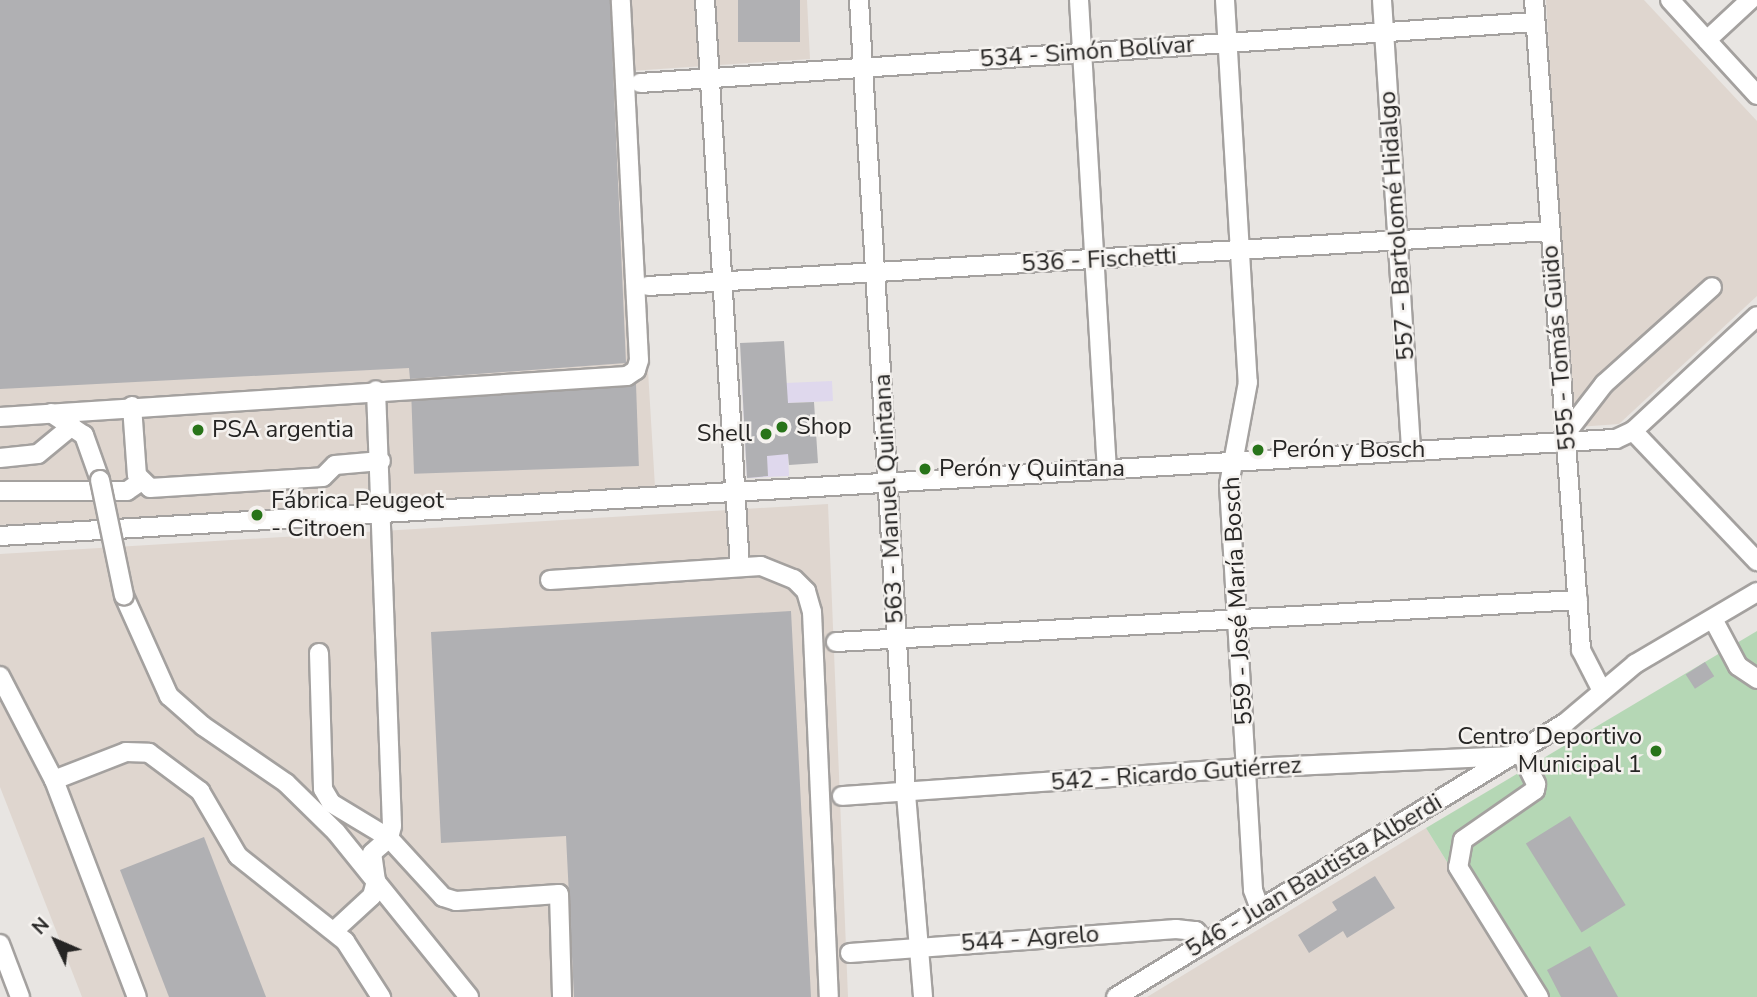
<!DOCTYPE html>
<html>
<head>
<meta charset="utf-8">
<style>
  body { margin:0 }
  #map { position:relative; width:1757px; height:997px; overflow:hidden; background:#e8e5e2; font-family:"Nunito Sans",sans-serif }
  div>[style] { position:absolute }
  [style*='--x'] { left:calc(var(--x)*1px); top:calc(var(--y)*1px); width:calc(var(--w)*1px); rotate:calc(var(--a)*1deg) }
  .commercial>* { inset:0; background:#dfd8ed }
  .built>* { inset:0; background:#dfd6cf }
  .green>* { inset:0; background:#b5d7b5 }
  .building>* { inset:0; background:#b0b0b3; transform-origin:0 0 }
  .roads { filter:drop-shadow(2px 0 #a4a19f) drop-shadow(-2px 0 #a4a19f) drop-shadow(0 2px #a4a19f) drop-shadow(0 -2px #a4a19f) }
  .minor>* { height:18px; margin:-9px; padding:0 9px; transform-origin:9px; border-radius:9px; background:#fff }
  .bridges { filter:drop-shadow(2px 0 #a4a19f) drop-shadow(-2px 0 #a4a19f) drop-shadow(0 2px #a4a19f) drop-shadow(0 -2px #a4a19f) }
  .minor-bridge>* { height:18px; margin:-9px; padding:0 9px; transform-origin:9px; border-radius:9px; background:#fff }
  .dots>* { width:19px; height:19px; translate:-50% -50%; box-sizing:border-box; border:4px solid #f5f2ef; border-radius:50% }
  span { translate:-50% -50%; white-space:nowrap; text-align:center; line-height:1.15; -webkit-text-stroke:5px #f5f2ef; paint-order:stroke }
  .street-label { font-size:24px; color:#262524 }
  .poi-label { font-size:24px; color:#262524 }
  .left { translate:0 -50%; text-align:left }
  .right { translate:-100% -50%; text-align:right }
  .north { position:absolute; left:21px; top:906px; width:70px; height:70px; -webkit-text-stroke:5px #f5f2ef; paint-order:stroke; rotate:314deg; font-size:19px; font-weight:700; line-height:28px; text-align:center; color:#262524 }
  .north::after { content:''; display:block; margin:auto; width:24px; height:32px; background:#262524; clip-path:polygon(50% 0,100% 100%,50% 72%,0 100%) }
</style>
</head>
<body>
<div id="map">
  <div class="commercial">
    <div style="clip-path:polygon(832px 381px,833px 401px,786px 403px,789px 476px,747px 478px,742px 385px)"></div>
  </div>
  <div class="built">
    <div style="clip-path:polygon(0 0,807px 0,810px 59px,630px 71px,655px 487px,0 525px)"></div>
    <div style="clip-path:polygon(1546px 0,1644px 0,1757px 121px,1757px 296px,1619px 424px,1578px 427px,1571px 421px)"></div>
    <div style="clip-path:polygon(828px 504px,848px 997px,82px 997px,0 787px,0 554px)"></div>
    <div style="clip-path:polygon(1426px 828px,1531px 997px,1147px 997px)"></div>
  </div>
  <div class="green">
    <div style="clip-path:polygon(1757px 631px,1757px 997px,1531px 997px,1426px 828px)"></div>
  </div>
  <div class="building">
    <div style="clip-path:polygon(0 0,610px 0,626px 363px,410px 379px,409px 368px,0 389px)"></div>
    <div style="left:738px;top:0;width:62px;height:42px"></div>
    <div style="clip-path:polygon(784px 341px,788px 403px,814px 402px,818px 463px,789px 465px,788px 454px,767px 456px,768px 476px,747px 478px,740px 343px)"></div>
    <div style="left:636px;top:384px;width:82px;height:225px;rotate:88deg"></div>
    <div style="clip-path:polygon(791px 611px,811px 997px,574px 997px,566px 836px,441px 843px,431px 632px)"></div>
    <div style="left:1705px;top:662px;width:17px;height:23px;rotate:57deg"></div>
    <div style="left:1570px;top:816px;width:105px;height:52px;rotate:58deg"></div>
    <div style="clip-path:polygon(204px 837px,266px 997px,169px 997px,120px 870px)"></div>
    <div style="clip-path:polygon(1375px 876px,1395px 908px,1347px 938px,1343px 931px,1309px 953px,1298px 935px,1337px 910px,1332px 902px)"></div>
    <div style="clip-path:polygon(1590px 946px,1618px 997px,1561px 997px,1547px 970px)"></div>
  </div>
  <div class="roads">
    <div class="minor">
      <div style="--x:705;--y:0;--w:568;--a:86.47"></div>
      <div style="--x:859;--y:0;--w:795;--a:86.61"></div>
      <div style="--x:906;--y:794;--w:204;--a:85.2"></div>
      <div style="--x:1079;--y:0;--w:470;--a:86.6"></div>
      <div style="--x:1225;--y:0;--w:383;--a:86.6"></div>
      <div style="--x:1248;--y:382;--w:105;--a:100.5"></div>
      <div style="--x:1229;--y:485;--w:406;--a:86.6"></div>
      <div style="--x:1253;--y:890;--w:20;--a:70"></div>
      <div style="--x:1382;--y:0;--w:452;--a:86.3"></div>
      <div style="--x:1534;--y:0;--w:652;--a:85.86"></div>
      <div style="--x:1581;--y:650;--w:46;--a:62.9"></div>
      <div style="--x:1670;--y:0;--w:129;--a:47.5"></div>
      <div style="--x:1707;--y:40;--w:59;--a:-42.9"></div>
      <div style="--x:640;--y:83;--w:897;--a:-3.9"></div>
      <div style="--x:648;--y:286;--w:903;--a:-3.49"></div>
      <div style="--x:132;--y:406;--w:69;--a:85.9"></div>
      <div style="--x:137;--y:475;--w:18;--a:45"></div>
      <div style="--x:150;--y:488;--w:173;--a:-3.6"></div>
      <div style="--x:323;--y:477;--w:17;--a:-45"></div>
      <div style="--x:335;--y:465;--w:46;--a:-5"></div>
      <div style="--x:51;--y:413;--w:40;--a:34"></div>
      <div style="--x:84;--y:435;--w:48;--a:70.4"></div>
      <div style="--x:0;--y:417;--w:628;--a:-3.74"></div>
      <div style="--x:627;--y:376;--w:11;--a:-34"></div>
      <div style="--x:636;--y:370;--w:10;--a:-73"></div>
      <div style="--x:639;--y:360;--w:360;--a:-92.9"></div>
      <div style="--x:1633;--y:431;--w:180;--a:46.4"></div>
      <div style="--x:1567;--y:432;--w:61;--a:-52.4"></div>
      <div style="--x:1604;--y:384;--w:145;--a:-41.9"></div>
      <div style="--x:0;--y:458;--w:38;--a:-6"></div>
      <div style="--x:38;--y:454;--w:44;--a:-39.5"></div>
      <div style="--x:0;--y:491;--w:127;--a:0"></div>
      <div style="--x:127;--y:491;--w:16;--a:-35"></div>
      <div style="--x:0;--y:536;--w:1619;--a:-3.44"></div>
      <div style="--x:1616;--y:439;--w:19;--a:-25"></div>
      <div style="--x:1633;--y:431;--w:169;--a:-42.8"></div>
      <div style="--x:550;--y:580;--w:211;--a:-3.8"></div>
      <div style="--x:761;--y:566;--w:35;--a:22"></div>
      <div style="--x:794;--y:579;--w:17;--a:45"></div>
      <div style="--x:806;--y:591;--w:22;--a:74"></div>
      <div style="--x:812;--y:612;--w:385;--a:87.5"></div>
      <div style="--x:124;--y:596;--w:110;--a:65.8"></div>
      <div style="--x:169;--y:696;--w:45;--a:41.4"></div>
      <div style="--x:203;--y:726;--w:101;--a:34.5"></div>
      <div style="--x:286;--y:783;--w:70;--a:44.4"></div>
      <div style="--x:336;--y:832;--w:212;--a:51.1"></div>
      <div style="--x:1713;--y:619;--w:53;--a:62"></div>
      <div style="--x:1738;--y:666;--w:23;--a:34"></div>
      <div style="--x:836;--y:642;--w:743;--a:-3.24"></div>
      <div style="--x:319;--y:653;--w:136;--a:88.3"></div>
      <div style="--x:323;--y:789;--w:16;--a:60"></div>
      <div style="--x:331;--y:803;--w:68;--a:31.1"></div>
      <div style="--x:389;--y:838;--w:80;--a:47.5"></div>
      <div style="--x:443;--y:897;--w:14;--a:17"></div>
      <div style="--x:456;--y:901;--w:103;--a:-3.9"></div>
      <div style="--x:559;--y:894;--w:103;--a:88.3"></div>
      <div style="--x:0;--y:676;--w:117;--a:62.6"></div>
      <div style="--x:54;--y:780;--w:232;--a:69.1"></div>
      <div style="--x:1520;--y:751;--w:37;--a:64"></div>
      <div style="--x:1536;--y:784;--w:6;--a:99"></div>
      <div style="--x:1535;--y:790;--w:88;--a:145.2"></div>
      <div style="--x:1463;--y:840;--w:27;--a:100"></div>
      <div style="--x:1458;--y:867;--w:153;--a:58.1"></div>
      <div style="--x:54;--y:780;--w:77;--a:-21.3"></div>
      <div style="--x:126;--y:752;--w:23;--a:2"></div>
      <div style="--x:149;--y:753;--w:64;--a:36.7"></div>
      <div style="--x:200;--y:791;--w:75;--a:59.7"></div>
      <div style="--x:238;--y:856;--w:137;--a:38.5"></div>
      <div style="--x:345;--y:941;--w:67;--a:57.3"></div>
      <div style="--x:842;--y:796;--w:405;--a:-4"></div>
      <div style="--x:1246;--y:768;--w:263;--a:-2.6"></div>
      <div style="--x:335;--y:930;--w:50;--a:-42.6"></div>
      <div style="--x:372;--y:896;--w:16;--a:-75"></div>
      <div style="--x:376;--y:881;--w:28;--a:-98"></div>
      <div style="--x:372;--y:853;--w:23;--a:-41"></div>
      <div style="--x:389;--y:838;--w:12;--a:-76"></div>
      <div style="--x:392;--y:826;--w:436;--a:-92.1"></div>
      <div style="--x:0;--y:944;--w:57;--a:69.3"></div>
      <div style="--x:850;--y:953;--w:327;--a:-4.2"></div>
      <div style="--x:1176;--y:929;--w:20;--a:6"></div>
      <div style="--x:1196;--y:931;--w:15;--a:53"></div>
      <div style="--x:1116;--y:997;--w:526;--a:-31.39"></div>
      <div style="--x:1565;--y:723;--w:92;--a:-40.1"></div>
      <div style="--x:1635;--y:664;--w:142;--a:-30.5"></div>
    </div>
  </div>
  <div class="bridges">
    <div class="minor-bridge">
      <div style="--x:100;--y:480;--w:118;--a:78.3"></div>
    </div>
  </div>
  <div class="dots">
    <div style="left:782px;top:427px;background:#287419"></div>
    <div style="left:198px;top:430px;background:#287419"></div>
    <div style="left:766px;top:434px;background:#287419"></div>
    <div style="left:1258px;top:450px;background:#287419"></div>
    <div style="left:925px;top:469px;background:#287419"></div>
    <div style="left:257px;top:515px;background:#287419"></div>
    <div style="left:1656px;top:751px;background:#287419"></div>
  </div>
  <div class="street-label">
    <span style="left:1087px;top:52px;rotate:-4deg">534 - Simón Bolívar</span>
    <span style="left:1397px;top:226px;rotate:-94deg">557 - Bartolomé Hidalgo</span>
    <span style="left:1099px;top:260px;rotate:-3deg">536 - Fischetti</span>
    <span style="left:1559px;top:348px;rotate:-95deg">555 - Tomás Guido</span>
    <span style="left:889px;top:499px;rotate:-93deg">563 - Manuel Quintana</span>
    <span style="left:1238px;top:601px;rotate:-93deg">559 - José María Bosch</span>
    <span style="left:1176px;top:774px;rotate:-4deg">542 - Ricardo Gutiérrez</span>
    <span style="left:1314px;top:876px;rotate:-31deg">546 - Juan Bautista Alberdi</span>
    <span style="left:1030px;top:939px;rotate:-4deg">544 - Agrelo</span>
  </div>
  <div class="poi-label">
    <span class="left" style="left:796px;top:427px">Shop</span>
    <span class="left" style="left:212px;top:430px">PSA argentia</span>
    <span class="right" style="left:752px;top:434px">Shell</span>
    <span class="left" style="left:1272px;top:450px">Perón y Bosch</span>
    <span class="left" style="left:939px;top:469px">Perón y Quintana</span>
    <span class="left" style="left:271px;top:515px">Fábrica Peugeot<br>- Citroen</span>
    <span class="right" style="left:1642px;top:751px">Centro Deportivo<br>Municipal 1</span>
  </div>
  <div class="north">N</div>
</div>
</body>
</html>
